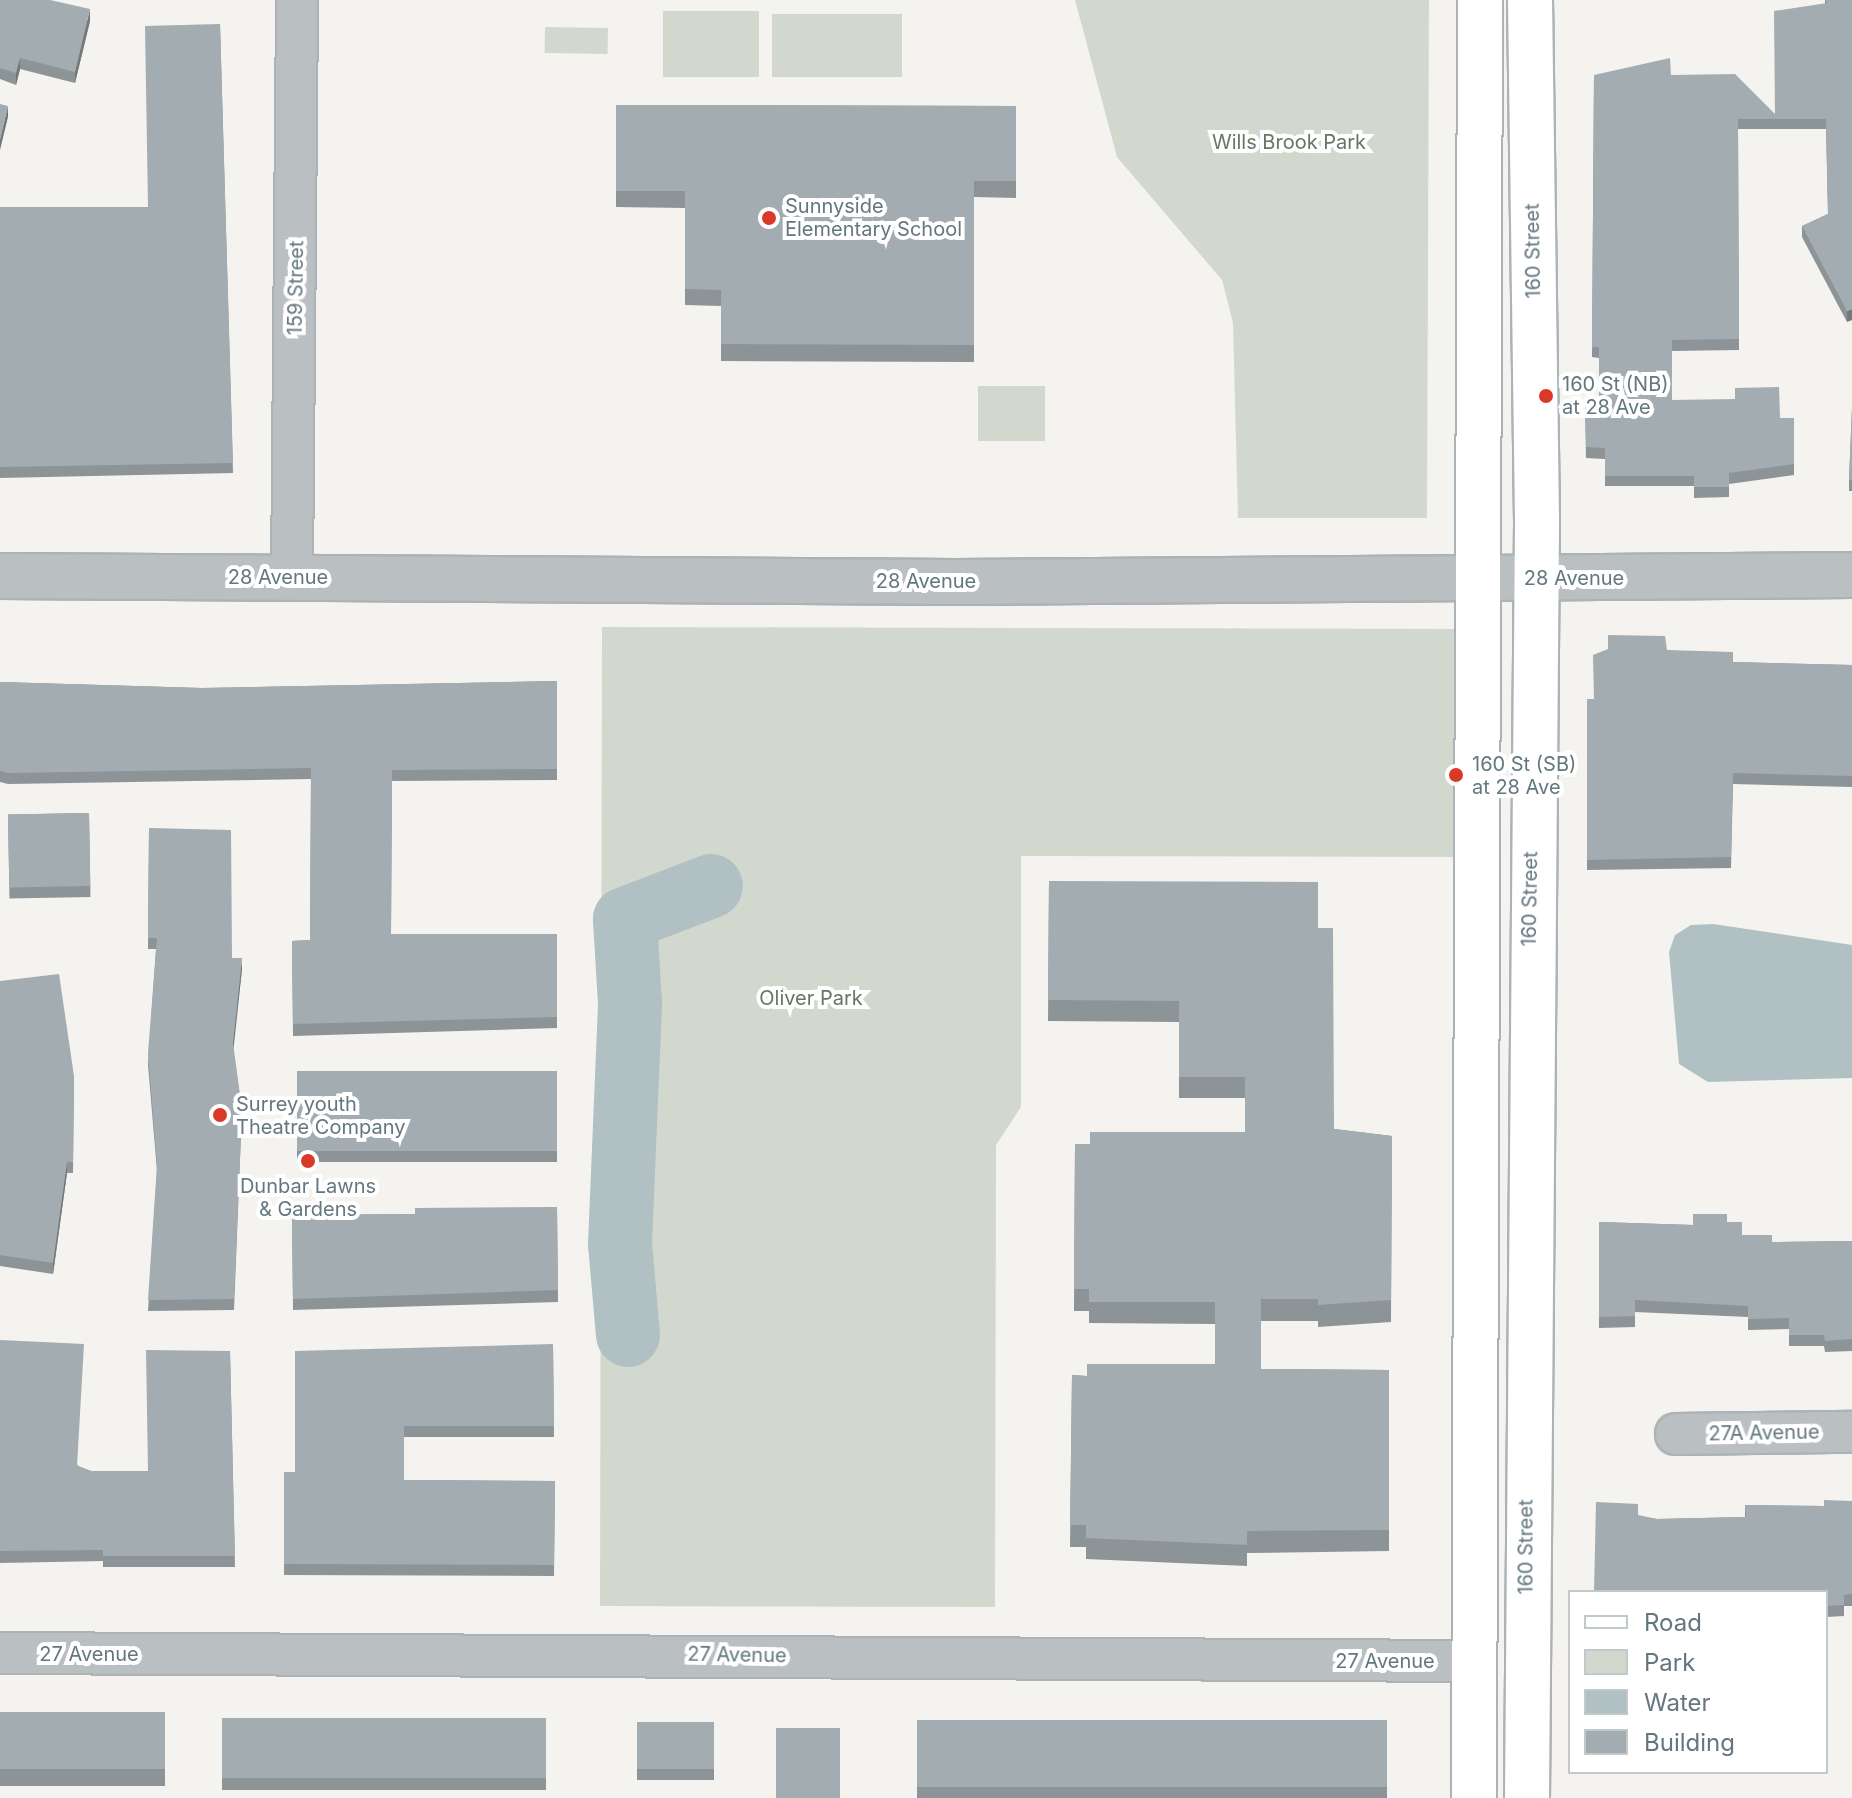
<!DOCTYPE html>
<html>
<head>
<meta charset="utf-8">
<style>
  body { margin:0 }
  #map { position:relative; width:1852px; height:1798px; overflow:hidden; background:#f4f3ef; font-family:Inter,sans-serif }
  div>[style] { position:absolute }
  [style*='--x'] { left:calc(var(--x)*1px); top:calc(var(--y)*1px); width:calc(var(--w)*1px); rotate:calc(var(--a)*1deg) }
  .green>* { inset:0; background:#d3d8cf; transform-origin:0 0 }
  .water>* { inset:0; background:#b1c1c3 }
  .river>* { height:64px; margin:-32px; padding:0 32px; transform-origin:32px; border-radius:32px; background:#b1c1c3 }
  .roads { filter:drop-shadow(2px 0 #acb3b6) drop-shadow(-2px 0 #acb3b6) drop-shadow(0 2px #acb3b6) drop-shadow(0 -2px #acb3b6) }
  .minor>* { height:40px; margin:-20px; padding:0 20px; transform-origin:20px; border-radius:20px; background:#babfc1 }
  .tertiary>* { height:44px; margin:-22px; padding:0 22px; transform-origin:22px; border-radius:22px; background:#babfc1 }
  .secondary>* { height:44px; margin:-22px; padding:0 22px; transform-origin:22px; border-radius:22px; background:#fff }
  .wall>* { inset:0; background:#8c9497; transform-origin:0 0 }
  .shaded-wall>* { inset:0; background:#72787b }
  .building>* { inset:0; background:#a3acb0; transform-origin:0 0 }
  .dots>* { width:22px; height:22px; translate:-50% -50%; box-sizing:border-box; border:4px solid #fff; border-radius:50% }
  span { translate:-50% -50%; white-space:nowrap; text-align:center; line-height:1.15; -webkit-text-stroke:8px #fff; paint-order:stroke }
  .park-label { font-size:20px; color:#697762 }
  .poi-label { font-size:20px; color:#64777f }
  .left { translate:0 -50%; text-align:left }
  .street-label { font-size:20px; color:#64777f }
  .legend { position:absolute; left:1568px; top:1590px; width:260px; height:184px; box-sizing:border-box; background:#fff; border:2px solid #c1c9cc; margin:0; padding:10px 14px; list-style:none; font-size:24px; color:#64777f }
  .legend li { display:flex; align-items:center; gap:16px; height:40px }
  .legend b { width:40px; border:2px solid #c1c9cc }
</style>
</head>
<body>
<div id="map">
  <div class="green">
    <div style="clip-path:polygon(1075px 0,1429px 0,1427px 518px,1238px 518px,1233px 323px,1222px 280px,1117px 157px)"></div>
    <div style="left:663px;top:11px;width:96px;height:66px"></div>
    <div style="left:772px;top:14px;width:130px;height:63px"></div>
    <div style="left:545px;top:27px;width:63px;height:26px;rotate:1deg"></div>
    <div style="left:978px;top:386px;width:67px;height:55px"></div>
    <div style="clip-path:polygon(602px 627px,1459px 629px,1458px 857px,1021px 856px,1021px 1107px,996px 1145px,995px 1607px,600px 1606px)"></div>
  </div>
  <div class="water">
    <div style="clip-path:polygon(1713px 924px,1852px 945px,1852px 1078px,1708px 1082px,1679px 1064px,1669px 952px,1675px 935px,1691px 925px)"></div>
  </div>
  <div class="river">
    <div style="--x:628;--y:1335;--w:91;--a:-95"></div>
    <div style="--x:620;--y:1244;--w:240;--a:-87.6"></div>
    <div style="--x:630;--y:1004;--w:85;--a:-93.4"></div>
    <div style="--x:625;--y:919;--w:92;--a:-21"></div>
  </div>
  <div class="roads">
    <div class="minor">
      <div style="--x:292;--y:577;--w:577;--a:-89.5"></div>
      <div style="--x:1676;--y:1434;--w:176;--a:-0.7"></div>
      <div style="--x:0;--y:1653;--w:1475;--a:0.31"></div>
    </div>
    <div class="tertiary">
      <div style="--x:0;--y:576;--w:955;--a:0.36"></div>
      <div style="--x:955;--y:582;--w:897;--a:-0.45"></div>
    </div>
    <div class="secondary">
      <div style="--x:1474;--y:1798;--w:1798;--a:-89.81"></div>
      <div style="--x:1527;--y:1798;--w:1278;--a:-89.55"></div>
      <div style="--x:1537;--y:520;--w:520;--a:-90.77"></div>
    </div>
  </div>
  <div class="wall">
    <div style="clip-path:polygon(0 0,90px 21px,75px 83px,20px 69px,16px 85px,0 79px)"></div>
    <div style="clip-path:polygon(1825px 0,1852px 0,1847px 322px,1802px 237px,1802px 226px,1828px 214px,1826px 129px,1738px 129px,1739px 350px,1672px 351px,1672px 400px,1780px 418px,1794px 418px,1794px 475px,1729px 484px,1729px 497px,1694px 498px,1694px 486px,1605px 486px,1605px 459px,1586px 458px,1585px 401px,1599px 399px,1599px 358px,1592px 357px,1594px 75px,1671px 75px,1775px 114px,1825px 4px)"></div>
    <div style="clip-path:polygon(220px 24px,233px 473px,0 478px,0 207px,148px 207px)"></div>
    <div style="clip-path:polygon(616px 105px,1016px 106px,1016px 198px,974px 197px,974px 362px,721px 361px,721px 306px,685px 305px,685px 208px,616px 207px)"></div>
    <div style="clip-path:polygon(1852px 408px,1852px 491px,1849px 491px,1849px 480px)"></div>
    <div style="clip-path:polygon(1667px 650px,1733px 662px,1852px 665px,1852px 787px,1733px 784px,1731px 868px,1587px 870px,1587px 699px,1594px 699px)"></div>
    <div style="clip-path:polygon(557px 681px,557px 780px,392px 781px,391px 934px,557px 934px,557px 1028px,293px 1036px,292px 941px,310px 940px,311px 779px,8px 784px,0 782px,0 682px,202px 688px)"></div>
    <div style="left:89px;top:813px;width:84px;height:81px;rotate:89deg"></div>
    <div style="clip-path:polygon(149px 828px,232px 958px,242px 969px,233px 1048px,242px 1110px,234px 1310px,148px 1311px,157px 1171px,148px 1065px,156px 949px,148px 949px)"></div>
    <div style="clip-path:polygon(1049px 881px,1318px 928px,1334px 1129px,1392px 1136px,1391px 1322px,1318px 1327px,1318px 1321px,1261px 1321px,1261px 1369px,1389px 1370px,1389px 1551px,1247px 1553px,1247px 1566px,1086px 1559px,1086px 1547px,1070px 1547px,1072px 1375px,1087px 1376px,1215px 1364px,1215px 1324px,1089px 1323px,1089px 1311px,1074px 1311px,1075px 1144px,1090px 1144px,1245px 1132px,1245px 1098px,1179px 1098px,1179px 1022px,1048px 1021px)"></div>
    <div style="clip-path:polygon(0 981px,74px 1076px,73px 1173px,67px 1173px,53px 1274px,0 1266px)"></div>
    <div style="left:557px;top:1071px;width:91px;height:260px;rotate:90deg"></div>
    <div style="clip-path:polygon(557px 1207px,558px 1302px,293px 1310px,292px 1215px,415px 1214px)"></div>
    <div style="clip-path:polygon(1599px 1222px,1693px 1225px,1727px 1222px,1742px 1235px,1772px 1242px,1852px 1241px,1852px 1351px,1825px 1352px,1824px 1346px,1789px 1346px,1789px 1329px,1748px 1330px,1748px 1317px,1635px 1312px,1635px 1327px,1599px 1328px)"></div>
    <div style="clip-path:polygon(0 1340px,78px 1466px,91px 1471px,148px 1471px,230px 1351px,235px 1567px,103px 1567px,103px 1561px,0 1563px)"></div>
    <div style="clip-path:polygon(553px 1344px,554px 1437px,404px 1437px,404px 1480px,555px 1481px,554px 1576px,284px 1575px,284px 1472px,295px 1472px)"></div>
    <div style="clip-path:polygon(1852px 1501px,1852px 1606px,1844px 1606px,1844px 1616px,1826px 1617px,1826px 1592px,1638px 1516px,1657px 1519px,1745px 1517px,1745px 1505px,1824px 1506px)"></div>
    <div style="left:0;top:1712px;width:165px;height:74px"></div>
    <div style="left:222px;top:1718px;width:324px;height:72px"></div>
    <div style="left:917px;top:1720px;width:470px;height:78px"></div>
    <div style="left:637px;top:1722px;width:77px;height:58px"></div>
  </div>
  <div class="shaded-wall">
    <div style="clip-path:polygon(90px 9px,90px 21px,75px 83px,75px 72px)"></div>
    <div style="clip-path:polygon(20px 58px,20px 69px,16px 85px,16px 73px)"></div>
    <div style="clip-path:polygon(8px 106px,8px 117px,0 150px,0 139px)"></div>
    <div style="clip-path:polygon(1852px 309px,1852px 320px,1847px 322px,1847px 311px)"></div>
    <div style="clip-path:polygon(242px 958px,242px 969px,233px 1054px,233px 1043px)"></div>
    <div style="clip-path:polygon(67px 1162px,67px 1173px,53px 1274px,53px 1263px)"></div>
  </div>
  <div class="building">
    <div style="clip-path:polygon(0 0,50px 0,90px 9px,75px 72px,20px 58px,16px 73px,0 68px)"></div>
    <div style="clip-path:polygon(1826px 0,1852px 0,1852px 309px,1847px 311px,1802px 226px,1828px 214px,1826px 119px,1738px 119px,1739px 339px,1672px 340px,1672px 400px,1735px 399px,1735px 388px,1779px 387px,1780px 418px,1794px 418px,1794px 464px,1729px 473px,1729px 487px,1694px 487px,1694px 476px,1605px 476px,1605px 448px,1586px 447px,1585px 401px,1599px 399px,1599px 347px,1592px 347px,1594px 75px,1670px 58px,1671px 75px,1735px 74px,1775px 114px,1774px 11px,1827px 3px)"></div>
    <div style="clip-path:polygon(220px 24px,233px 463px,0 467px,0 207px,148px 207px,145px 26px)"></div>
    <div style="clip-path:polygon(0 104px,8px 106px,0 139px)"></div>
    <div style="clip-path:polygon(616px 105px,1016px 106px,1016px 181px,974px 181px,974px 345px,721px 344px,721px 290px,685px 289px,685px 191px,616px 191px)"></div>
    <div style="clip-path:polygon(1852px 408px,1852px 480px,1849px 480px)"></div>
    <div style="clip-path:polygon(1608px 635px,1665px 636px,1667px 650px,1733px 652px,1733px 662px,1852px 665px,1852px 776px,1733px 773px,1731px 857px,1587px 860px,1587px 699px,1594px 699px,1593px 655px,1608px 649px)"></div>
    <div style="clip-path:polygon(557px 681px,557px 769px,392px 770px,391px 934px,557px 934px,557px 1017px,293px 1024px,292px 941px,310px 940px,311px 768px,8px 773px,0 771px,0 682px,202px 688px)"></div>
    <div style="left:89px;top:813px;width:73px;height:81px;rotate:89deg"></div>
    <div style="clip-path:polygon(149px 828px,231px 830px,232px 958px,242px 958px,233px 1043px,242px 1110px,234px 1299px,148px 1300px,157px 1165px,148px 1053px,157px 938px,148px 938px)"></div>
    <div style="clip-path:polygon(1049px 881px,1318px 882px,1318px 928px,1333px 928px,1334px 1129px,1392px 1136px,1391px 1300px,1318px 1305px,1318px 1299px,1261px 1299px,1261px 1369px,1389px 1370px,1389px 1530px,1247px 1531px,1247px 1545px,1086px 1538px,1086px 1525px,1070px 1525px,1072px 1375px,1087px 1376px,1087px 1364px,1215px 1364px,1215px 1302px,1089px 1302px,1089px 1289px,1074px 1289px,1075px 1144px,1090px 1144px,1090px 1132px,1245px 1132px,1245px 1077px,1179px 1077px,1179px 1001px,1048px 1000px)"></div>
    <div style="clip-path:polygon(59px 974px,74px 1076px,73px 1162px,67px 1162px,53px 1263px,0 1255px,0 981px)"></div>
    <div style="left:557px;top:1071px;width:80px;height:260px;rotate:90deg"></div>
    <div style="clip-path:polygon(557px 1207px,558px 1290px,293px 1299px,292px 1215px,415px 1214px,415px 1208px)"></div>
    <div style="clip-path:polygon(1693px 1214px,1727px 1214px,1727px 1222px,1742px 1222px,1742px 1235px,1772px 1235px,1772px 1242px,1852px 1241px,1852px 1339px,1825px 1341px,1824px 1335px,1789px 1335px,1789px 1318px,1748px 1319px,1748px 1306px,1635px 1300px,1635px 1316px,1599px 1317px,1599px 1222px,1693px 1225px)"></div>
    <div style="clip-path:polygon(0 1340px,84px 1344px,77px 1466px,91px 1471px,148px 1471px,146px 1350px,230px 1351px,235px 1556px,103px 1556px,103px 1550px,0 1551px)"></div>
    <div style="clip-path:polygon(553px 1344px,554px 1426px,404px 1426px,404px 1480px,555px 1481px,554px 1565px,284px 1564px,284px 1472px,295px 1472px,295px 1351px)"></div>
    <div style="clip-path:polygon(1824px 1500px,1852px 1501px,1852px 1594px,1844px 1595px,1844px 1605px,1826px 1606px,1826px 1592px,1594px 1592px,1596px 1502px,1638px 1504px,1638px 1515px,1657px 1519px,1746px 1517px,1745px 1505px,1824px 1506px)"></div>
    <div style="left:0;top:1712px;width:165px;height:57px"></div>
    <div style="left:222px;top:1718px;width:324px;height:60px"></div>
    <div style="left:917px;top:1720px;width:470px;height:67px"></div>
    <div style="left:637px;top:1722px;width:77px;height:47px"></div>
    <div style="left:776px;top:1728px;width:64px;height:70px"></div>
  </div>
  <div class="dots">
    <div style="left:769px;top:218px;background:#da3929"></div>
    <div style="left:1546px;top:396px;background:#da3929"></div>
    <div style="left:1456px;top:775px;background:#da3929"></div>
    <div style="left:220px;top:1115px;background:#da3929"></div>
    <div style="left:308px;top:1161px;background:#da3929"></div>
  </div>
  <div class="park-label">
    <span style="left:1289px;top:142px">Wills Brook Park</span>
    <span style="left:811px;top:998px">Oliver Park</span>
  </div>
  <div class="poi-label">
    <span class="left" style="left:785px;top:218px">Sunnyside<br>Elementary School</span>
    <span class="left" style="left:1562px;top:396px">160 St (NB)<br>at 28 Ave</span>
    <span class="left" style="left:1472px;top:776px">160 St (SB)<br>at 28 Ave</span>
    <span class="left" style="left:236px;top:1116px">Surrey youth<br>Theatre Company</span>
    <span style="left:308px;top:1198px">Dunbar Lawns<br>&amp; Gardens</span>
  </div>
  <div class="street-label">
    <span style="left:1533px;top:251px;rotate:-91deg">160 Street</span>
    <span style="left:296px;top:288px;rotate:-89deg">159 Street</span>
    <span style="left:278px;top:577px">28 Avenue</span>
    <span style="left:1574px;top:578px">28 Avenue</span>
    <span style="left:926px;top:581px">28 Avenue</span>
    <span style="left:1530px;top:899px;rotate:-89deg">160 Street</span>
    <span style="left:1764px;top:1433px;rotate:-1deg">27A Avenue</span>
    <span style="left:1526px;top:1547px;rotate:-90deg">160 Street</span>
    <span style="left:89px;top:1654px">27 Avenue</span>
    <span style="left:737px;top:1655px;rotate:1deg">27 Avenue</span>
    <span style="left:1385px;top:1661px">27 Avenue</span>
  </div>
  <ul class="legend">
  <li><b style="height:10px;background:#fff"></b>Road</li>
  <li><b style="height:22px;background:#d3d8cf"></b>Park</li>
  <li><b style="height:22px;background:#b1c1c3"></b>Water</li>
  <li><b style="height:22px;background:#a3acb0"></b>Building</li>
  </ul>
</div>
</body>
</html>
